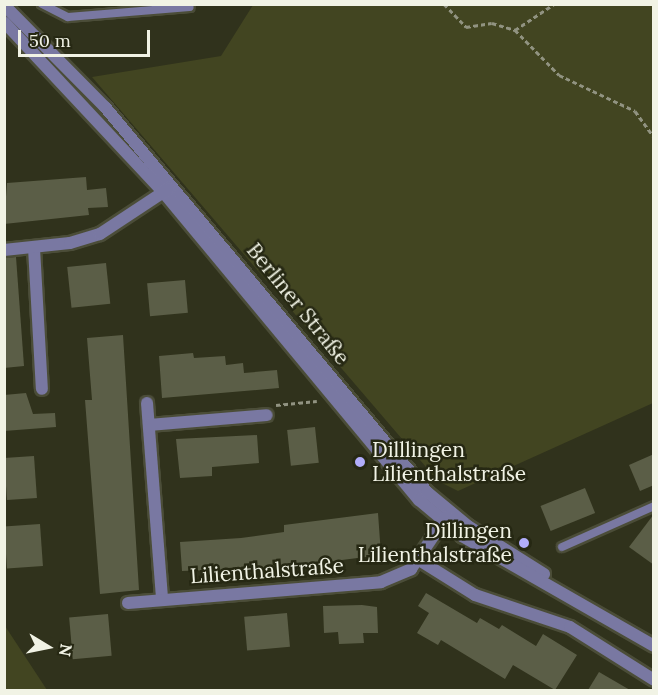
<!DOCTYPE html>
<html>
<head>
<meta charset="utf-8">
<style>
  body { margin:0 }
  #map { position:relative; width:658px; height:695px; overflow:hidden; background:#30321c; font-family:Lora,serif }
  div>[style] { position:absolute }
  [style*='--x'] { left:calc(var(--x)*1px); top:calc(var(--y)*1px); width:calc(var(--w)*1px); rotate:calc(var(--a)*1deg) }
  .green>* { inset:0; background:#424521 }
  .building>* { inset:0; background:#5b5e47; transform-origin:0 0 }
  .path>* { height:3px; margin-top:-1.5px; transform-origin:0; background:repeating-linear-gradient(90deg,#919381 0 4.5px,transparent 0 7.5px) }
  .roads { filter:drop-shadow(2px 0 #4b4d38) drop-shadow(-2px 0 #4b4d38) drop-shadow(0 2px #4b4d38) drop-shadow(0 -2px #4b4d38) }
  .service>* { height:8px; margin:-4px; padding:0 4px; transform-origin:4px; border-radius:4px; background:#7978a2 }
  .minor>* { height:12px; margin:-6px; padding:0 6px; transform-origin:6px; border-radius:6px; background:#7978a2 }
  .dots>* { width:16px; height:16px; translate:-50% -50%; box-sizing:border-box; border:3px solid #262813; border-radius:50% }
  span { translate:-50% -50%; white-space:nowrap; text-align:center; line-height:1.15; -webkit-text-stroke:5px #262813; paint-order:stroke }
  .street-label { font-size:21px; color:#f1f3e5 }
  .poi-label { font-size:21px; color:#f1f3e5 }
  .left { translate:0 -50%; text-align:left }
  .right { translate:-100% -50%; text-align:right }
  .frame { position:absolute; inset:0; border:6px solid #f1f3e5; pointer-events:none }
  .north { position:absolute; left:18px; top:617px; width:60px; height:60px; -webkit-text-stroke:4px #262813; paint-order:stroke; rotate:100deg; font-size:16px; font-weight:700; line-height:24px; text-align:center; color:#f1f3e5 }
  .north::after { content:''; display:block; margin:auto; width:21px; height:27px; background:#f1f3e5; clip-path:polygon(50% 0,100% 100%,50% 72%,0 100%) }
  .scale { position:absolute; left:18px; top:30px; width:132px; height:27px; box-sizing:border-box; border:3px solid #f1f3e5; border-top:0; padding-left:8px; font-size:18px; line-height:21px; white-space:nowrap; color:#f1f3e5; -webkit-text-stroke:4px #262813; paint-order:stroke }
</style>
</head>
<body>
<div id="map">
  <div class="green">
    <div style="clip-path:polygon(253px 5px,653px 5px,653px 403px,458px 491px,438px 481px,92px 77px,221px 56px)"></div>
    <div style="clip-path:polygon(5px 626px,47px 690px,5px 690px)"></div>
  </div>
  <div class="building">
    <div style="clip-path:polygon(86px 177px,87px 190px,106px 188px,108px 207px,88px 208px,89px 215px,4px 224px,7px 183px)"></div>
    <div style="clip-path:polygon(16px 257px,24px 366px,4px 368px,4px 258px)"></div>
    <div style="left:106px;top:263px;width:41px;height:39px;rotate:84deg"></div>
    <div style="left:185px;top:280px;width:33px;height:38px;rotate:85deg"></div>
    <div style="clip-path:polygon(123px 335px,139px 590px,100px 594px,85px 400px,92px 400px,87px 338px)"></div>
    <div style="clip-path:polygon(193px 353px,194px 358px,225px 356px,226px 365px,243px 363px,244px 373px,277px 370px,279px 388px,162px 398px,159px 356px)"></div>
    <div style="clip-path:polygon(26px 393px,33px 414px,55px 413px,56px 427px,4px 431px,4px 395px)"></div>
    <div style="left:315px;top:427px;width:36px;height:28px;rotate:84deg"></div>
    <div style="clip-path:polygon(257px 435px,259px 463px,212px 467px,212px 476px,180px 478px,176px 439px)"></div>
    <div style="clip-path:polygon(654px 454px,654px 485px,640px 491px,629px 465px)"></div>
    <div style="left:34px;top:456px;width:42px;height:30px;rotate:86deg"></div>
    <div style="left:585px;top:488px;width:27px;height:48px;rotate:68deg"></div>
    <div style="clip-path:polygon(378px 513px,381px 555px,287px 567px,182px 571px,180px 542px,241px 538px,284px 532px,284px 525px)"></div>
    <div style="clip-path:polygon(654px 514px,654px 565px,629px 547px)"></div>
    <div style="left:40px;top:524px;width:42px;height:36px;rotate:86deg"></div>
    <div style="clip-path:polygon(426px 593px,477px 623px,480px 618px,499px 629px,502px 625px,536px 646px,543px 634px,577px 655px,555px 690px,513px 665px,505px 679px,441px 640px,438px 645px,417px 633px,429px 613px,418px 606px)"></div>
    <div style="clip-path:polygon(362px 605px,377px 607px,378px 633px,363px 633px,364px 643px,339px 644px,338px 632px,324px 633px,323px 606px)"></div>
    <div style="left:287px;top:613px;width:34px;height:43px;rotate:85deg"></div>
    <div style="left:108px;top:614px;width:42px;height:39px;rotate:85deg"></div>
    <div style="clip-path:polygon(599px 672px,630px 690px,588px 690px)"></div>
  </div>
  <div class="path">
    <div style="--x:444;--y:4;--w:32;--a:46"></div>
    <div style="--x:466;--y:27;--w:26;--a:-9"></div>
    <div style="--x:492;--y:23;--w:24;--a:17"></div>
    <div style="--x:515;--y:30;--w:47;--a:-33.7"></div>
    <div style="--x:515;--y:30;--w:63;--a:45.6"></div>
    <div style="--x:559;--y:75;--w:84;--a:25.3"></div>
    <div style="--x:635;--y:111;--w:32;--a:54"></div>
    <div style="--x:276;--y:405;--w:41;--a:-5.6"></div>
  </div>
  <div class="roads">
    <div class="service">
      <div style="--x:42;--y:4;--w:29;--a:27"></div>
      <div style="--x:68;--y:17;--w:122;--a:-4.7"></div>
      <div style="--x:562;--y:547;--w:101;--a:-24"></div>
    </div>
    <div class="minor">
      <div style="--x:4;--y:5;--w:144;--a:45.3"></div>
      <div style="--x:105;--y:107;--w:502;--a:50.09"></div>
      <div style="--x:427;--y:492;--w:53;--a:39.7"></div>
      <div style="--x:468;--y:526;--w:90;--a:32.3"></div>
      <div style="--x:4;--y:22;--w:234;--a:46.9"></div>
      <div style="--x:164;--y:193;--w:399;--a:50.3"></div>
      <div style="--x:419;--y:500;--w:56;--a:39.9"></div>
      <div style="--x:462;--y:536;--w:221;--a:29.8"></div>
      <div style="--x:34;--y:248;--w:141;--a:86.8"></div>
      <div style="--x:4;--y:250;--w:66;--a:-6.1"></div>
      <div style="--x:70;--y:243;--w:31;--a:-17"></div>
      <div style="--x:100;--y:234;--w:82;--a:-33.5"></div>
      <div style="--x:147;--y:403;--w:197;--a:85.6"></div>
      <div style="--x:149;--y:425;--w:118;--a:-4.8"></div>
      <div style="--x:419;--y:560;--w:66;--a:32"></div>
      <div style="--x:475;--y:595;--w:100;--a:18.6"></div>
      <div style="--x:570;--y:627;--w:99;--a:32.2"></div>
      <div style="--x:128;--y:603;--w:254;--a:-4.7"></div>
      <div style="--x:381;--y:582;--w:33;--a:-23"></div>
      <div style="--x:411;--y:569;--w:64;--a:-55.8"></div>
    </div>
  </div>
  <div class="dots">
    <div style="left:360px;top:462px;background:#b1adfa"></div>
    <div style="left:524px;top:543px;background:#b1adfa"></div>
  </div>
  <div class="street-label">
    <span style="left:298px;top:304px;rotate:51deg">Berliner Straße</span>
    <span style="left:267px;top:571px;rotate:-4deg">Lilienthalstraße</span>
  </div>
  <div class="poi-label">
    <span class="left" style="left:372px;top:462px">Dilllingen<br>Lilienthalstraße</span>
    <span class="right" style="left:512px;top:543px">Dillingen<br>Lilienthalstraße</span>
  </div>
  <div class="frame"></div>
  <div class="north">N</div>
  <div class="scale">50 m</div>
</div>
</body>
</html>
